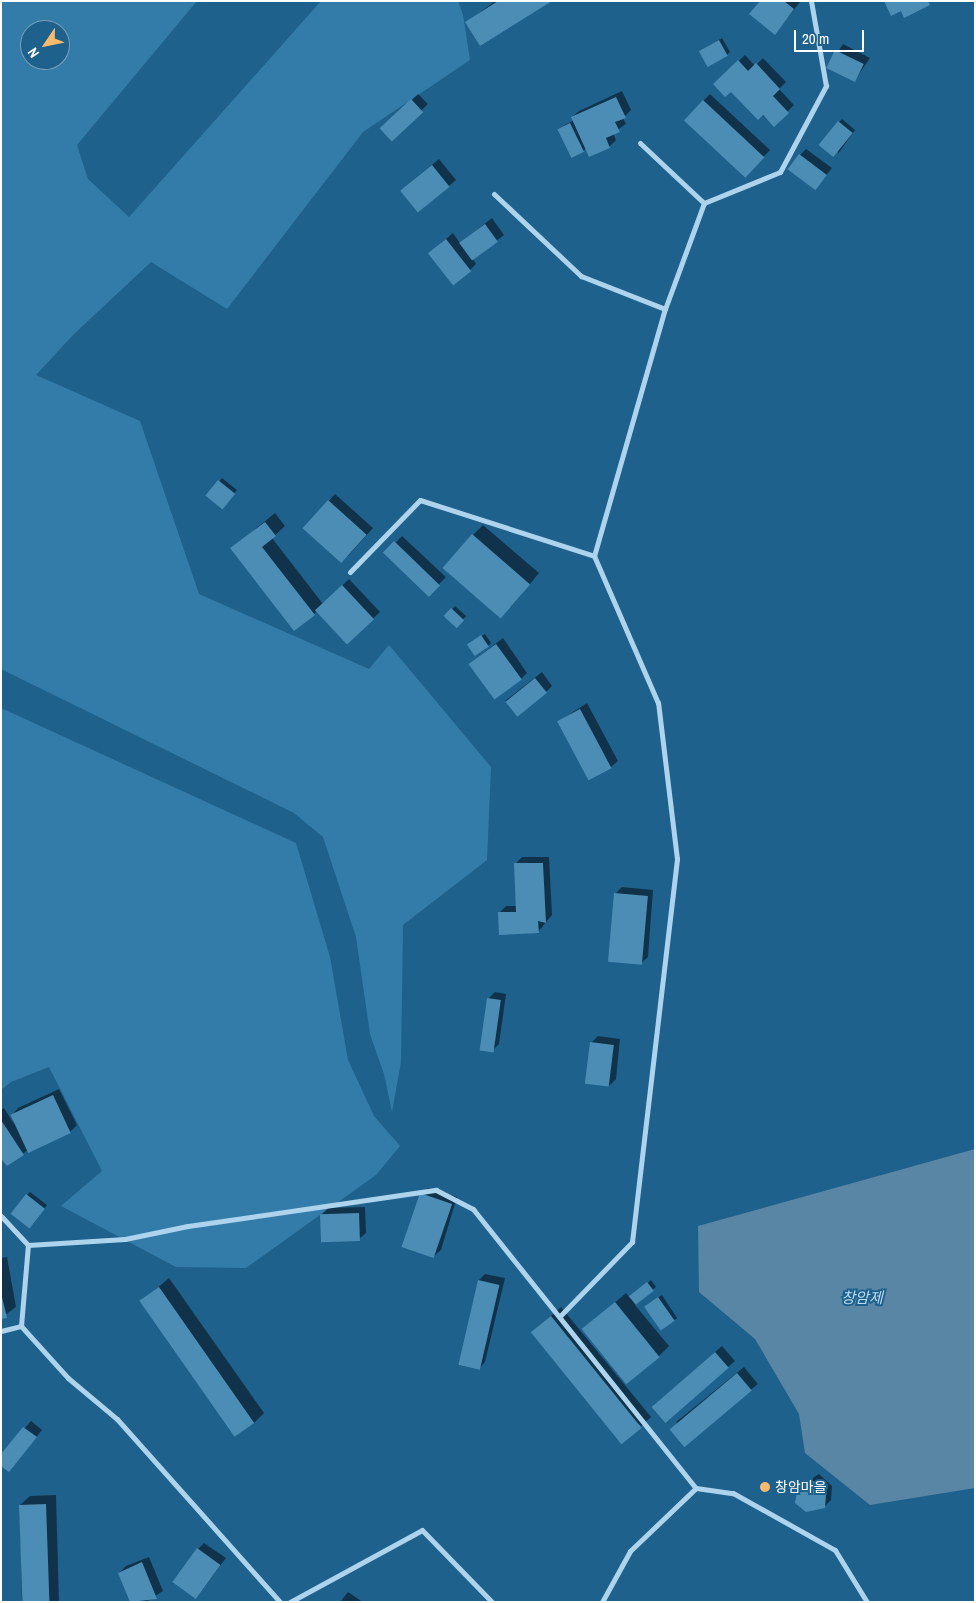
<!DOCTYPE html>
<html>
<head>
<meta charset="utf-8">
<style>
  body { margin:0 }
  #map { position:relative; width:976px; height:1603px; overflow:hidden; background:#1f618d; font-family:"Archivo Narrow","Noto Sans KR",sans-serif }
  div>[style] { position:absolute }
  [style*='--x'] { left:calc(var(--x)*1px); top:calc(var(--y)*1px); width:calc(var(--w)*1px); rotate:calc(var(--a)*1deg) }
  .green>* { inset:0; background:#337caa }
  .water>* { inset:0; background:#5886a4 }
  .shadow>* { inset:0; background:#0007; transform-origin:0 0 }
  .building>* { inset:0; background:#4c8db6; transform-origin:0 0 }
  .minor>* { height:5px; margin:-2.5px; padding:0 2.5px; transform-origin:2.5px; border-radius:2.5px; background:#add4ec }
  .dots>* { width:14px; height:14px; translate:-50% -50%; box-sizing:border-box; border:2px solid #1f618d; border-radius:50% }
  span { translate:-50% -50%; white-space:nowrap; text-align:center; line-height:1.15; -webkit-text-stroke:4px #1f618d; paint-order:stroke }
  .poi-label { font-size:14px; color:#fff }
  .left { translate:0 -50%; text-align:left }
  .water-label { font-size:15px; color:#b9ddf3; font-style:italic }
  .frame { position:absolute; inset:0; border:2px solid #fff; pointer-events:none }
  .north { position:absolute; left:20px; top:20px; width:50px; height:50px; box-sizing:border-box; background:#1f618d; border:1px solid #79a0bb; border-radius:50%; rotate:236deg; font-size:14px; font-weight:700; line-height:20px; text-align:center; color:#fff }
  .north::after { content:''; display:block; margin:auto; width:18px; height:22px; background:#faba6d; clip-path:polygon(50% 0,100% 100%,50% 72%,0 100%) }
  .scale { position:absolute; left:794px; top:30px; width:70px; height:22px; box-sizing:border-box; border:2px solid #fff; border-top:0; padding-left:6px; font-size:15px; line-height:18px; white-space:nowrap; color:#fff; -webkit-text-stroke:4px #1f618d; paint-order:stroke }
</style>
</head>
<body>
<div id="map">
  <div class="green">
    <div style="clip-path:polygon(evenodd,1px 1px,197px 1px,77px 145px,88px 179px,129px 217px,321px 1px,458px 1px,463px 15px,470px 60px,363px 132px,227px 309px,151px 262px,73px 335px,36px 375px,140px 421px,199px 594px,369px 669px,389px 645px,491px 767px,487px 860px,403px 925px,401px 1062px,392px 1112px,384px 1074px,370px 1034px,356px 937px,323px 837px,294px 813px,1px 669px,1px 1px,30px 30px,60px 30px,60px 60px,30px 60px,30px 30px)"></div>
    <div style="clip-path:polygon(1px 708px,296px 843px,330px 957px,348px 1060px,374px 1116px,400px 1146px,376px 1175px,246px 1268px,176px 1267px,61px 1206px,102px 1171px,49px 1067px,11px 1082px,1px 1090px)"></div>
  </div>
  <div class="water">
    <div style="clip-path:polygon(975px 1149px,975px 1488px,870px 1505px,805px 1453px,799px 1414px,755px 1339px,699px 1292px,698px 1226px)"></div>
  </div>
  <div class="shadow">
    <div style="clip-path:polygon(495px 1px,549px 1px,466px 23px)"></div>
    <div style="clip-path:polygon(762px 1px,798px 1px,800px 2px,781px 26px)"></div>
    <div style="clip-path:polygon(722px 38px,730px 52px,727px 55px,704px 49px)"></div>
    <div style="clip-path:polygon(843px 44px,870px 58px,855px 80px,828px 67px)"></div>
    <div style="clip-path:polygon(745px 55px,755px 66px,763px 58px,786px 82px,779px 89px,794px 105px,774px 125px,731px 90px,714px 84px)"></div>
    <div style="clip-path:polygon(622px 91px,631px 110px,623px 118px,626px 124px,613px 133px,616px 140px,609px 147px,587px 148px,583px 151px,558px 129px,574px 120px,572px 117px,579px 111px)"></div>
    <div style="left:418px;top:94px;width:14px;height:50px;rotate:45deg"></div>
    <div style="clip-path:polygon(710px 94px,770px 150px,752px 169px,703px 101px)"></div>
    <div style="clip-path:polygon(842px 119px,855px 130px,838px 154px,839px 122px)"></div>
    <div style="clip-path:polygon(806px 149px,832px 168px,816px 188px,800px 155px)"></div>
    <div style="clip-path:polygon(439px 159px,456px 180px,449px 186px,408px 185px)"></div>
    <div style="clip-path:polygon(492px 218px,504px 235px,473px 259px,476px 264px,470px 270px,429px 253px,453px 233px,460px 243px)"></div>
    <div style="clip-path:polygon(222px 478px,237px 490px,224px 504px,207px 495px)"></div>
    <div style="clip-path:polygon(335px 494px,373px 528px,348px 556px,304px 528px)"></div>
    <div style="clip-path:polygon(275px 513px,285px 526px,272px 538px,323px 604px,349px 579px,380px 612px,347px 643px,317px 611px,314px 614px,232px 548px)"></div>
    <div style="clip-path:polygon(483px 525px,539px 573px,511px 607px,473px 535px)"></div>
    <div style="left:402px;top:536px;width:60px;height:24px;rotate:43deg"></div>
    <div style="left:455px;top:606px;width:15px;height:14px;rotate:42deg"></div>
    <div style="clip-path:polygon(485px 634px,491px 643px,488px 646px,471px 643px)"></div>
    <div style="clip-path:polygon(503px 638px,527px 673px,521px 679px,469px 664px)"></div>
    <div style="clip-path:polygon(542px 672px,552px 686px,546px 692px,505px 701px)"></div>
    <div style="clip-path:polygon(587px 703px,618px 761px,611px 767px,559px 721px)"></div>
    <div style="clip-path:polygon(522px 857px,549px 857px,552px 915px,538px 932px,499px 913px,506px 906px,517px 906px,515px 864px)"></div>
    <div style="clip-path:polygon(622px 887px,653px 890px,648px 957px,641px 963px,615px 894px)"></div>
    <div style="clip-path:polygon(495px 992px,506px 994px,499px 1044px,492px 1051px,488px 999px)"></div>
    <div style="clip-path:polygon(598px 1036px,620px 1039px,616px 1079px,609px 1086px,591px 1043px)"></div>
    <div style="clip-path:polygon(59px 1089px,77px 1125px,70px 1132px,28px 1150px,8px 1164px,1px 1157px,1px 1110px,4px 1108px,14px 1124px,12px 1115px,18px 1108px)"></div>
    <div style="clip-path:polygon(428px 1188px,457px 1197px,441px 1250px,434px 1256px,421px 1194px)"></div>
    <div style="clip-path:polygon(30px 1192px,47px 1205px,33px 1224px,27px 1195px)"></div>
    <div style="clip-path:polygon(365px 1207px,366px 1233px,359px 1239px,322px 1214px,328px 1208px)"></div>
    <div style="clip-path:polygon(7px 1257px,16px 1307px,1px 1318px,1px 1258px)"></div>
    <div style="clip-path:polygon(485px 1274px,505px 1278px,485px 1362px,479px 1369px,479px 1280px)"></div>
    <div style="clip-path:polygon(169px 1278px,264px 1413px,254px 1423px,141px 1302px)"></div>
    <div style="clip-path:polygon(651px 1280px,656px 1287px,635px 1305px,669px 1346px,659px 1356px,584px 1329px,626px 1293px,630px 1298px)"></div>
    <div style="clip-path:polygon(662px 1295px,677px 1318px,675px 1320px,649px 1304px)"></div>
    <div style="clip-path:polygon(561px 1307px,651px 1417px,641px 1426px,533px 1332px)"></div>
    <div style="clip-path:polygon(722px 1346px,735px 1361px,728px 1367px,659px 1401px)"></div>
    <div style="left:744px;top:1367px;width:22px;height:87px;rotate:51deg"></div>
    <div style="clip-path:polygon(31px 1421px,42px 1430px,15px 1464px,1px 1456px)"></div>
    <div style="clip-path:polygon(819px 1474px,832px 1486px,831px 1500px,824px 1507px,799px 1487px)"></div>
    <div style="clip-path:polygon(56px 1495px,59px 1602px,22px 1602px,20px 1505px,30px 1496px)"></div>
    <div style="clip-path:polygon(204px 1543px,226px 1558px,197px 1597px,198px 1549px)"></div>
    <div style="clip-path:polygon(149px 1557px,163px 1591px,146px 1602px,132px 1602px,119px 1573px,126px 1566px)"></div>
    <div style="clip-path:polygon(348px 1592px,363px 1602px,340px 1602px)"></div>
  </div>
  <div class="building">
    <div style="clip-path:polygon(498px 1px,552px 1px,480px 46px,465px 22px)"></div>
    <div style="clip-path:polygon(760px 1px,784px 1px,794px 9px,775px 35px,749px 14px)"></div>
    <div style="clip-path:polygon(884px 1px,928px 1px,930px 5px,904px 18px,901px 11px,891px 16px)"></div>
    <div style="left:719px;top:40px;width:18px;height:23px;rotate:61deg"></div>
    <div style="left:835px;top:50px;width:32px;height:20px;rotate:26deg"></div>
    <div style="clip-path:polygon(738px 60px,748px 71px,756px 63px,780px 89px,773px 96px,789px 113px,774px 127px,763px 115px,758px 120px,731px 92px,725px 97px,713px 84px)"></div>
    <div style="clip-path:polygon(616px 97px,626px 118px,615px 122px,620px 132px,606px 138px,610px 148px,589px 157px,571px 117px)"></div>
    <div style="left:411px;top:99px;width:18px;height:43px;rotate:47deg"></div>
    <div style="left:703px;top:100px;width:84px;height:28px;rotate:43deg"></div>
    <div style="left:838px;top:121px;width:19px;height:31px;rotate:39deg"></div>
    <div style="left:570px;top:123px;width:32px;height:14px;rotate:64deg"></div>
    <div style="left:799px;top:154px;width:35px;height:19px;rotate:37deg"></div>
    <div style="left:432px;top:165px;width:28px;height:41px;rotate:51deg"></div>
    <div style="left:485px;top:224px;width:22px;height:32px;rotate:54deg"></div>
    <div style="left:446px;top:239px;width:41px;height:23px;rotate:52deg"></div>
    <div style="left:218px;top:480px;width:22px;height:20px;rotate:39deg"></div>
    <div style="left:328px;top:500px;width:52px;height:38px;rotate:42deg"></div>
    <div style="clip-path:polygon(265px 522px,276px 536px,262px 547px,315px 615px,294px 631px,230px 548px)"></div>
    <div style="left:472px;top:534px;width:77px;height:45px;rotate:41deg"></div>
    <div style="left:394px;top:541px;width:64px;height:16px;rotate:44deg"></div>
    <div style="left:342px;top:585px;width:47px;height:37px;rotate:47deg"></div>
    <div style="left:451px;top:608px;width:18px;height:11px;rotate:43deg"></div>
    <div style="left:481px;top:635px;width:14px;height:17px;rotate:56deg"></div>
    <div style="left:496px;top:644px;width:44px;height:34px;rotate:54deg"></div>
    <div style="left:535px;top:678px;width:19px;height:38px;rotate:51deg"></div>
    <div style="left:580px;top:709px;width:67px;height:26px;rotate:62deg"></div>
    <div style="clip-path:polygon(514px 863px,543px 863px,546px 923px,538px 921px,539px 933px,499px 935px,498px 912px,516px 912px)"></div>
    <div style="left:614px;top:893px;width:34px;height:69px;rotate:5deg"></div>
    <div style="left:487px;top:998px;width:14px;height:53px;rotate:8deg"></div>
    <div style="left:590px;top:1042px;width:24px;height:42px;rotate:7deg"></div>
    <div style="left:53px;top:1095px;width:42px;height:47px;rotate:65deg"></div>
    <div style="clip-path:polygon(1px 1120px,24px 1155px,7px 1166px,1px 1159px)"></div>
    <div style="left:420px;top:1193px;width:34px;height:57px;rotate:19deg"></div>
    <div style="left:26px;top:1194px;width:24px;height:25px;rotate:38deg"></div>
    <div style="left:359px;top:1213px;width:28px;height:39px;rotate:88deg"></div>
    <div style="left:478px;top:1280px;width:22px;height:87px;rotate:13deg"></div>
    <div style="left:647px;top:1282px;width:11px;height:23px;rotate:52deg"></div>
    <div style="left:159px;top:1287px;width:166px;height:24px;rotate:55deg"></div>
    <div style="clip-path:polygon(1px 1293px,7px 1318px,1px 1319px)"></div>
    <div style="left:658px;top:1297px;width:29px;height:17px;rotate:55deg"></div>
    <div style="left:615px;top:1302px;width:71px;height:43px;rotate:51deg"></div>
    <div style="left:551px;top:1316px;width:144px;height:26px;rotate:51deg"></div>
    <div style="left:715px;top:1352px;width:21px;height:84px;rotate:49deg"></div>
    <div style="left:737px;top:1373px;width:23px;height:88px;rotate:50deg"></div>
    <div style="clip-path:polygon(23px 1427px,37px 1437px,9px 1472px,1px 1466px,1px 1454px)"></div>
    <div style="clip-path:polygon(812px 1480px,826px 1493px,825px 1508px,806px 1512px,795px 1503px,798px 1487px)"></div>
    <div style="left:46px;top:1504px;width:98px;height:27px;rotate:88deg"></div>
    <div style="left:197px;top:1548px;width:29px;height:42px;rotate:36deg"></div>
    <div style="clip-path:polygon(142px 1562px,157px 1599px,130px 1602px,118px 1573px)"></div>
  </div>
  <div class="minor">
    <div style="--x:640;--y:143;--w:88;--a:43.2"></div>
    <div style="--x:494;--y:194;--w:120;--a:43.3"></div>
    <div style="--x:581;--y:276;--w:90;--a:21.4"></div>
    <div style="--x:350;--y:572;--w:100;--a:-45.8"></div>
    <div style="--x:420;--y:500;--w:183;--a:17.8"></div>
    <div style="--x:1;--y:1216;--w:40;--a:47"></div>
    <div style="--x:561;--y:1315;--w:102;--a:-45.8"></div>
    <div style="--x:632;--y:1242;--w:386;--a:-83.3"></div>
    <div style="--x:677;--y:859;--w:157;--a:-96.9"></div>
    <div style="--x:658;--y:703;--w:160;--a:-113.5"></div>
    <div style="--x:594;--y:556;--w:257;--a:-74"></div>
    <div style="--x:665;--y:309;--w:113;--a:-69.8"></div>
    <div style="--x:704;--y:203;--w:82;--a:-22.2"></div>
    <div style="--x:780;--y:172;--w:98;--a:-61.9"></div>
    <div style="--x:826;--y:86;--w:86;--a:-100"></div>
    <div style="--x:21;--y:1326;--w:81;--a:-85.1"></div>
    <div style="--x:28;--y:1245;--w:97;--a:-3.5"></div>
    <div style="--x:125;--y:1239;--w:64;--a:-11.7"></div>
    <div style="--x:188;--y:1226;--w:251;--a:-8.3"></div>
    <div style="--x:436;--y:1190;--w:42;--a:27.2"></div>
    <div style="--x:473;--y:1209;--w:357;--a:51.4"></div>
    <div style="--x:696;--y:1488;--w:37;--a:8"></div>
    <div style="--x:733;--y:1493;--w:117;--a:29.2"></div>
    <div style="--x:835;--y:1550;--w:61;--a:58.4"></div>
    <div style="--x:1;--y:1331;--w:21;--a:-14"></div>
    <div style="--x:21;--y:1326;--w:70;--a:47.9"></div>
    <div style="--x:68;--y:1378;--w:64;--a:39.9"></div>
    <div style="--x:117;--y:1419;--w:245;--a:48.3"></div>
    <div style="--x:290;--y:1602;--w:150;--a:-28.6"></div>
    <div style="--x:422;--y:1530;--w:100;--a:45.8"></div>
    <div style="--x:602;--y:1602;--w:58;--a:-61.2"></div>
    <div style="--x:630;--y:1551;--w:91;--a:-43.7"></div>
  </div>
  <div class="dots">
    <div style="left:765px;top:1487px;background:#faba6d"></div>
  </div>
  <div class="poi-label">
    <span class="left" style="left:775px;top:1487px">창암마을</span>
  </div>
  <div class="water-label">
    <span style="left:862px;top:1298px">창암제</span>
  </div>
  <div class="frame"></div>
  <div class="north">N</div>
  <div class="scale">20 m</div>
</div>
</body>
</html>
